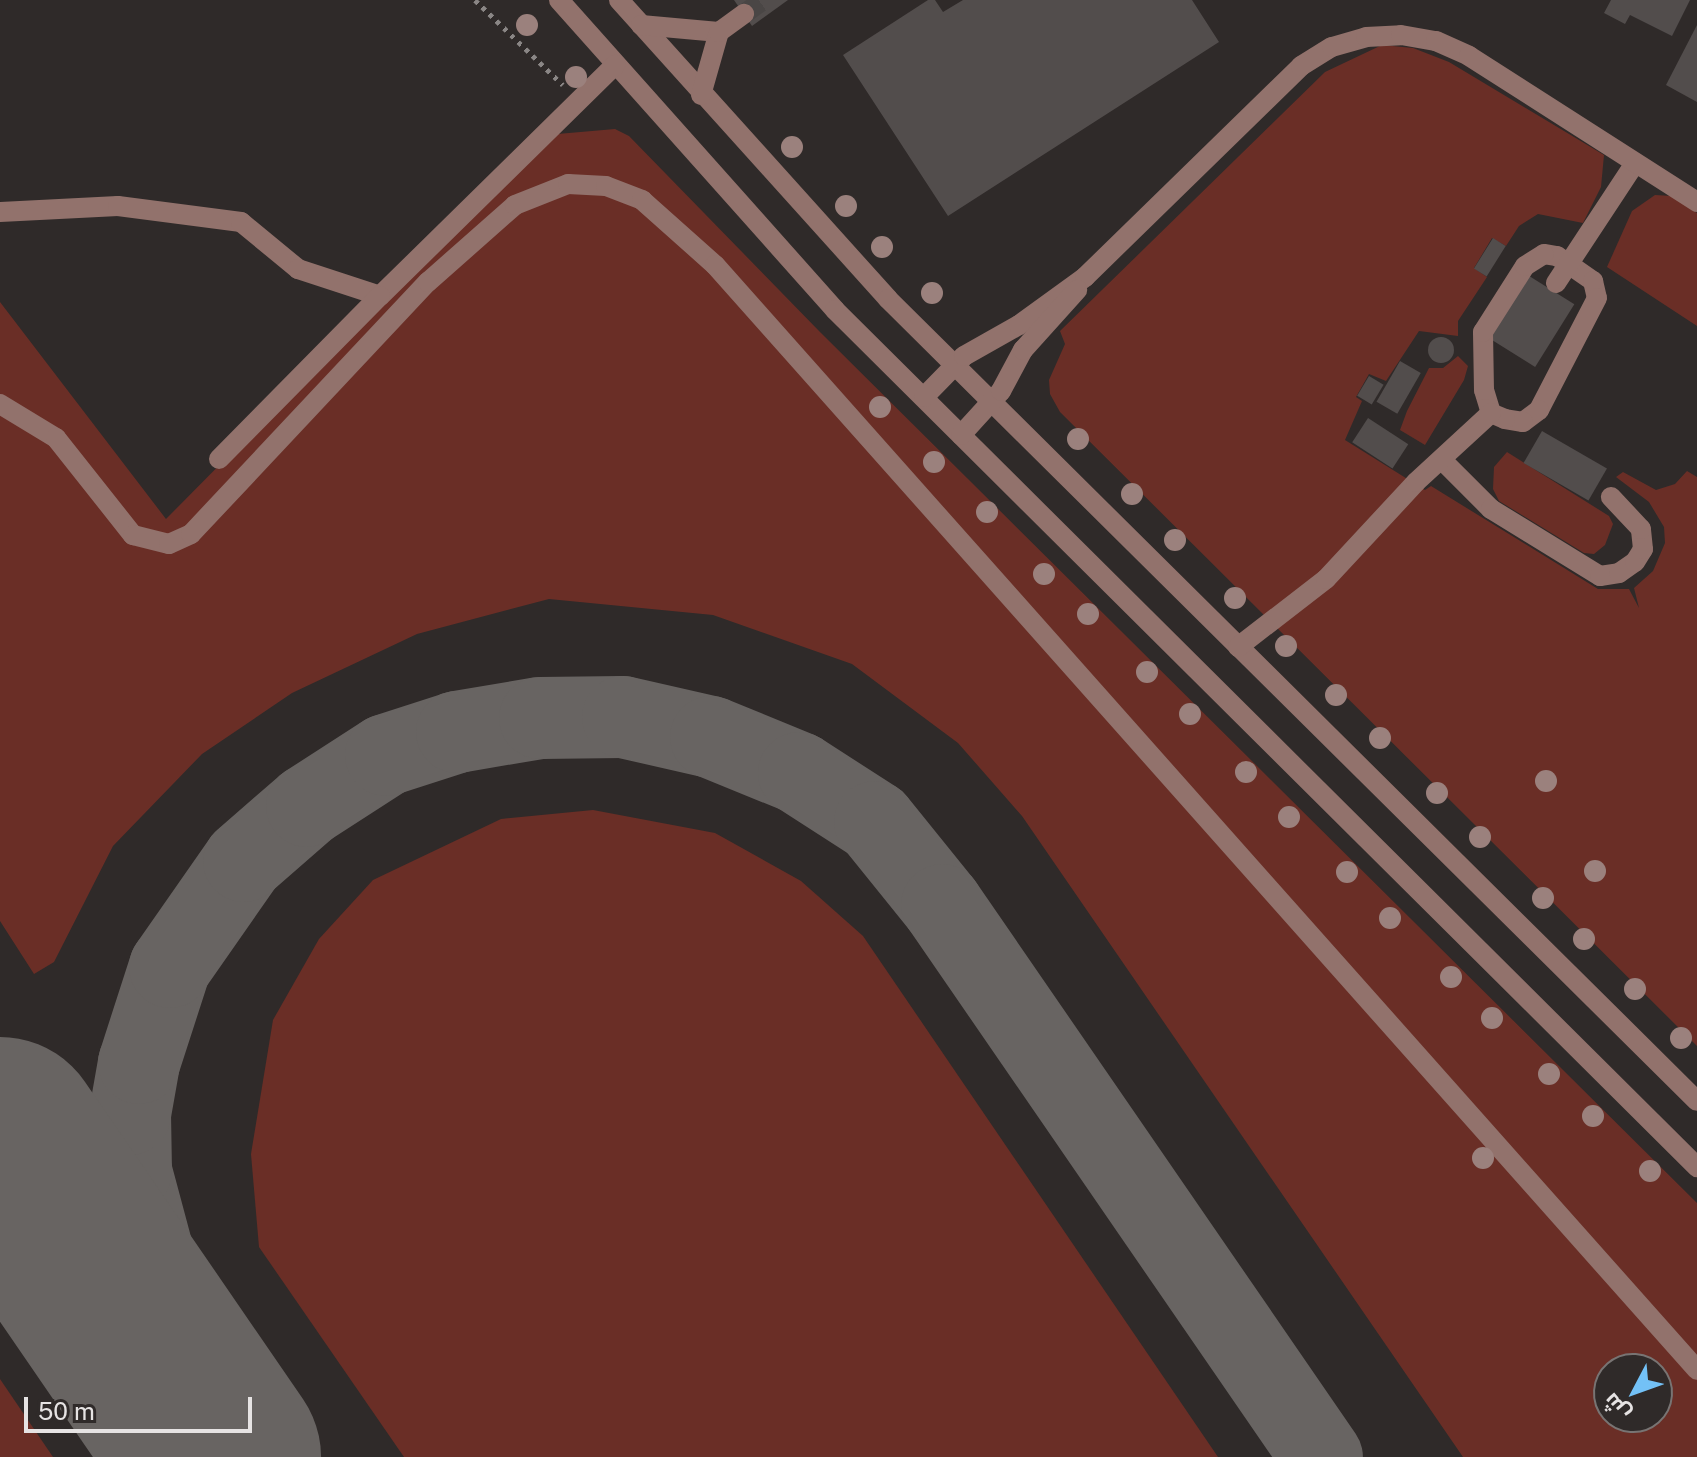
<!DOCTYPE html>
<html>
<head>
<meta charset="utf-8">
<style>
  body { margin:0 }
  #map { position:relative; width:1697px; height:1457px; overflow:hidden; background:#2f2a29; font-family:"Public Sans",Cairo,sans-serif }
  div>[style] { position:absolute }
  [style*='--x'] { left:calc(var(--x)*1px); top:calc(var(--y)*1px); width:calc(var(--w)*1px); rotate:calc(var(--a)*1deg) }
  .green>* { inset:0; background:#6a2e26 }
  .taxiway>* { height:82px; margin:-41px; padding:0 41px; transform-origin:41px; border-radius:41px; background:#686462 }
  .runway>* { height:206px; margin:-103px; padding:0 103px; transform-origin:103px; border-radius:103px; background:#686462 }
  .building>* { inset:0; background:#524d4c; transform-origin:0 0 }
  .round { border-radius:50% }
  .minor-tunnel>* { height:20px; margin-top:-10px; transform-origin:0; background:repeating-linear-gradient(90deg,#4a4645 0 20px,transparent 0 30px) }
  .path>* { height:5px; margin-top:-2.5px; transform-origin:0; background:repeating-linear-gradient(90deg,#8a8685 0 4px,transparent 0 10px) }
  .minor>* { height:20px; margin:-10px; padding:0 10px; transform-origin:10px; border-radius:10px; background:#92726c }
  .trees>* { width:22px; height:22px; margin:-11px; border-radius:50%; background:#9b817d }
  span { translate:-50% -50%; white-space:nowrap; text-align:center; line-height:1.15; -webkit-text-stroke:6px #2f2a29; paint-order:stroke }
  .north { position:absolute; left:1593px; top:1353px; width:80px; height:80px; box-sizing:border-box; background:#2f2a29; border:2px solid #787473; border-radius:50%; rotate:229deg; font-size:22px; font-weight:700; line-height:32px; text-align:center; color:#e6e3e3 }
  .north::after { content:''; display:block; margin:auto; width:28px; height:36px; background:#73c1f6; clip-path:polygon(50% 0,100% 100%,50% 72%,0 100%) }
  .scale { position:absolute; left:24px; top:1397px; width:228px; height:36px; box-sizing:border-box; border:4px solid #e6e3e3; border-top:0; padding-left:10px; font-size:24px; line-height:28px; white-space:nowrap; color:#e6e3e3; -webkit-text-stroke:6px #2f2a29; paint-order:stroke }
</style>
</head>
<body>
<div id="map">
  <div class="green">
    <div style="clip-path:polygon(1382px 45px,1413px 48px,1449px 62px,1604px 155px,1601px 187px,1583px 223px,1538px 214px,1519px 226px,1506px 246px,1492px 238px,1474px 268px,1487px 277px,1458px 321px,1458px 336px,1419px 331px,1386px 381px,1369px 374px,1356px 397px,1362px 401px,1345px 440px,1425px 490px,1431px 486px,1598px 589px,1629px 589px,1639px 608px,1634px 588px,1653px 571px,1665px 543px,1664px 527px,1649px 502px,1616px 477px,1623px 472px,1656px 490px,1675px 484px,1687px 471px,1697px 477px,1697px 1046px,1060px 412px,1050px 394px,1049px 380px,1065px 344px,1060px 331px,1325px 72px)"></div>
    <div style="clip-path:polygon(evenodd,615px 129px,629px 136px,820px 332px,1697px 1203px,1697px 1457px,1463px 1457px,1022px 816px,958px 743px,852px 664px,713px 615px,549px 599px,417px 634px,292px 693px,202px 754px,113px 846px,54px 962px,34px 974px,0 921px,0 302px,166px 519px,546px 135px,615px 129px,1609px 1369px,1657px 1369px,1657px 1417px,1609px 1417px,1609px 1369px)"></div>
    <div style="clip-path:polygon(1655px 195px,1672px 196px,1697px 213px,1697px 326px,1607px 267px,1632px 211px)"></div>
    <div style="clip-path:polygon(1458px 356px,1468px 366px,1464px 380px,1425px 445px,1400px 430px,1407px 411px,1429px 368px,1443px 368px)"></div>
    <div style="clip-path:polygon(1507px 452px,1609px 516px,1613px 524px,1605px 545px,1594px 554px,1584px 553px,1499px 501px,1493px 489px,1494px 467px)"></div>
    <div style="clip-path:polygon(593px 810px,715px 833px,801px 881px,863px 936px,1218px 1457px,404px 1457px,259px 1247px,251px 1154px,273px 1020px,319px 939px,373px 880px,501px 819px)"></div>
    <div style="clip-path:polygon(0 1379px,53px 1457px,0 1457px)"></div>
  </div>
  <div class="taxiway">
    <div style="--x:233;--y:1457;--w:184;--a:-112.7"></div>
    <div style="--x:162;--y:1287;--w:120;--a:-105"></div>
    <div style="--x:131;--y:1171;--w:57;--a:-91"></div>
    <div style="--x:130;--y:1114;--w:52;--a:-80"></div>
    <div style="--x:139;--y:1063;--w:101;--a:-72.1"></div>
    <div style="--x:170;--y:967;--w:129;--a:-55.1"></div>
    <div style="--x:244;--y:861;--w:84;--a:-41.1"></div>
    <div style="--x:307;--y:806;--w:94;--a:-32.8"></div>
    <div style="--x:386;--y:755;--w:75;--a:-17.9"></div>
    <div style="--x:457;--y:732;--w:84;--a:-9.6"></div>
    <div style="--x:540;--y:718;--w:83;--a:-0.7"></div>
    <div style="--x:623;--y:717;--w:90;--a:12.8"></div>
    <div style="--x:711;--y:737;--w:95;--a:22.2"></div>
    <div style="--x:799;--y:773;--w:90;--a:32.8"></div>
    <div style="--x:875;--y:822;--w:107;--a:51.1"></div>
    <div style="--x:942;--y:905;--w:670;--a:55.46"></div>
  </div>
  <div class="runway">
    <div style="--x:0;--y:1140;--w:385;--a:55.5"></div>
  </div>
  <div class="building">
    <div style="clip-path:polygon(734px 0,788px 0,752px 26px)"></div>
    <div style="clip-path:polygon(928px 0,935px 0,943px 12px,963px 0,1192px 0,1219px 42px,948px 216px,843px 55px)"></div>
    <div style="clip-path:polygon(1611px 0,1690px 0,1672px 36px,1630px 15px,1625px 24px,1604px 13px)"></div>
    <div style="clip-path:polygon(1697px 25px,1697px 102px,1666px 85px)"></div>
    <div style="left:1493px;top:238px;width:15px;height:36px;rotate:32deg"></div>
    <div style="left:1526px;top:274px;width:57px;height:74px;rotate:32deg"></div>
    <div class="round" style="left:1428px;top:337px;width:26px;height:26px"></div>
    <div style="left:1400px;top:361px;width:24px;height:47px;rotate:30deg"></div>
    <div style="left:1369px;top:376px;width:17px;height:23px;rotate:31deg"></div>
    <div style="left:1368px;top:418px;width:48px;height:29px;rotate:33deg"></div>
    <div style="left:1542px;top:431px;width:75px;height:37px;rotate:30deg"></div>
  </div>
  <div class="minor-tunnel">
    <div style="--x:744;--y:14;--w:24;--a:-36"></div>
  </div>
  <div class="path">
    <div style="--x:475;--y:0;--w:122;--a:44"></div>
  </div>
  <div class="minor">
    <div style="--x:559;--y:0;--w:415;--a:48.3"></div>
    <div style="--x:835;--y:310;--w:1216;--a:44.83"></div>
    <div style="--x:619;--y:0;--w:402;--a:48"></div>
    <div style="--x:888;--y:299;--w:1139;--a:44.75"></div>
    <div style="--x:641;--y:25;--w:78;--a:5.1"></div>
    <div style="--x:701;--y:95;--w:66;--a:-74.1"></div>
    <div style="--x:719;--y:32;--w:31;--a:-36"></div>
    <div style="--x:0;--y:212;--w:118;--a:-2.9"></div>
    <div style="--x:118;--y:206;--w:124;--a:7.4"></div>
    <div style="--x:241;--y:222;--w:74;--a:39.5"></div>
    <div style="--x:298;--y:269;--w:86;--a:18.2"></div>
    <div style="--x:380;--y:296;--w:330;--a:-44.5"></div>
    <div style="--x:1544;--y:254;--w:13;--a:9"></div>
    <div style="--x:1557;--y:256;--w:44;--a:34.8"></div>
    <div style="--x:1593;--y:281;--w:17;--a:77"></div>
    <div style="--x:1597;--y:298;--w:126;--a:117.4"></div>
    <div style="--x:1539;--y:410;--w:20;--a:143"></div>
    <div style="--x:1523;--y:422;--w:18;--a:-171"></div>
    <div style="--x:1505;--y:419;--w:15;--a:-157"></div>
    <div style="--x:1491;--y:413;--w:24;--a:-107"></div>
    <div style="--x:1484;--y:390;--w:58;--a:-91"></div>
    <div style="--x:1483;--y:332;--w:78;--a:-57.5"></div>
    <div style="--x:1525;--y:266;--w:22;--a:-32"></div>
    <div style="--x:1556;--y:283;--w:144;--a:-56.6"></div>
    <div style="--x:924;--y:397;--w:57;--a:-45.7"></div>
    <div style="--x:964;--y:356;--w:63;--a:-29.4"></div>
    <div style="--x:1019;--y:325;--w:82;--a:-36"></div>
    <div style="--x:1085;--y:277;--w:302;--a:-44.3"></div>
    <div style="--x:1301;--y:66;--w:36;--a:-32"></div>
    <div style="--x:1332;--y:47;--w:35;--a:-16"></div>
    <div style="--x:1366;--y:37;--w:35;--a:-3"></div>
    <div style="--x:1401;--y:35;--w:36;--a:10"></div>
    <div style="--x:1436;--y:41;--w:36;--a:24"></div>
    <div style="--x:1469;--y:56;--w:271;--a:32.6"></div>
    <div style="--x:0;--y:404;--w:66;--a:31.3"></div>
    <div style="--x:56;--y:438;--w:124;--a:51.6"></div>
    <div style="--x:133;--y:535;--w:37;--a:14"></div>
    <div style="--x:169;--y:544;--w:24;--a:-24"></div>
    <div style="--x:191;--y:534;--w:346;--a:-46.8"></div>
    <div style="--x:428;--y:282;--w:116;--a:-41.5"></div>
    <div style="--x:515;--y:205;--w:57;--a:-21.6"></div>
    <div style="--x:568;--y:184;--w:38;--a:3"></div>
    <div style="--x:606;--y:186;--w:39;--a:21"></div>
    <div style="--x:642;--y:200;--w:98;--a:41.7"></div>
    <div style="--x:715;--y:265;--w:1478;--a:48.37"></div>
    <div style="--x:961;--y:435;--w:59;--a:-47.7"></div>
    <div style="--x:1001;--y:391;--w:47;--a:-61.8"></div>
    <div style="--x:1023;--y:350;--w:81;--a:-48"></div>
    <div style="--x:219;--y:459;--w:229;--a:-45.4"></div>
    <div style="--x:1443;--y:461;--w:68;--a:45"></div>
    <div style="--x:1491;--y:509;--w:128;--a:31.6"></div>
    <div style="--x:1600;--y:576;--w:19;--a:-9"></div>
    <div style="--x:1619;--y:573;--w:19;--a:-35"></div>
    <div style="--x:1635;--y:562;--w:15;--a:-58"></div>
    <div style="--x:1643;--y:549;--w:20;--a:-96"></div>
    <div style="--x:1641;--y:529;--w:44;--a:-133.2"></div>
    <div style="--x:1238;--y:647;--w:111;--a:-37.7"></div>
    <div style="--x:1326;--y:579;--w:132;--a:-47.1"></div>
    <div style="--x:1416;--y:482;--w:102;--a:-42.6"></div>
  </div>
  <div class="trees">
    <div style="left:527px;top:25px"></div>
    <div style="left:576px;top:77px"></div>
    <div style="left:792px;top:147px"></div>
    <div style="left:846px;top:206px"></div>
    <div style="left:882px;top:247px"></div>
    <div style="left:932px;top:293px"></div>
    <div style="left:880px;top:407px"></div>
    <div style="left:1078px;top:439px"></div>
    <div style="left:934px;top:462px"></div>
    <div style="left:1132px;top:494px"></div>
    <div style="left:987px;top:512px"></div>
    <div style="left:1175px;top:540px"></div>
    <div style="left:1044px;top:574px"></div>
    <div style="left:1235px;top:598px"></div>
    <div style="left:1088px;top:614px"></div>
    <div style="left:1286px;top:646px"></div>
    <div style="left:1147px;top:672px"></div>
    <div style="left:1336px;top:695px"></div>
    <div style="left:1190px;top:714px"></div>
    <div style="left:1380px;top:738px"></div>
    <div style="left:1246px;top:772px"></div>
    <div style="left:1546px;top:781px"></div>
    <div style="left:1437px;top:793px"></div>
    <div style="left:1289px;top:817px"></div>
    <div style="left:1480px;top:837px"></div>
    <div style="left:1595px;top:871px"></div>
    <div style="left:1347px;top:872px"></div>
    <div style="left:1543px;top:898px"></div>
    <div style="left:1390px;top:918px"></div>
    <div style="left:1584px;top:939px"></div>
    <div style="left:1451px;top:977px"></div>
    <div style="left:1635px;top:989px"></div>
    <div style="left:1492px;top:1018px"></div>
    <div style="left:1681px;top:1038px"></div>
    <div style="left:1549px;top:1074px"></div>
    <div style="left:1593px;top:1116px"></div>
    <div style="left:1483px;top:1158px"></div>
    <div style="left:1650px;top:1171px"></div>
  </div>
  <div class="north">ش</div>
  <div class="scale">50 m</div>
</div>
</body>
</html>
